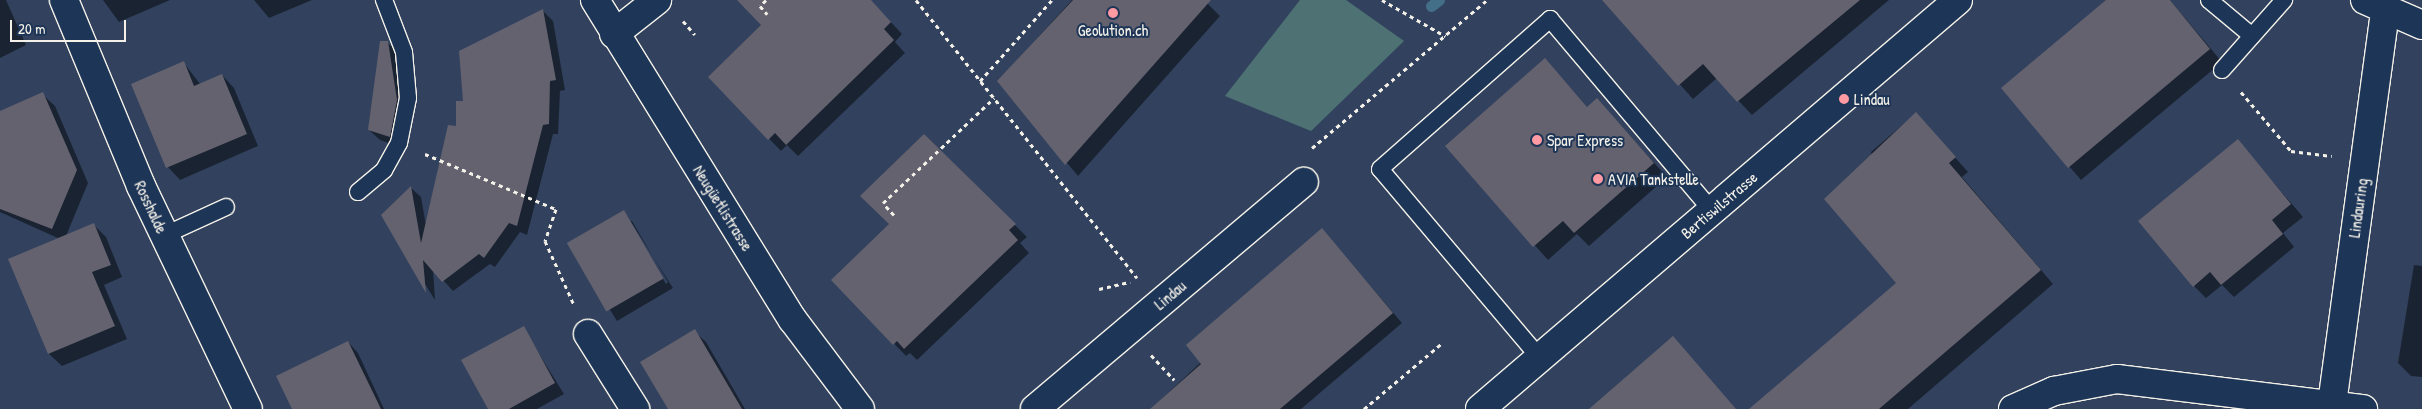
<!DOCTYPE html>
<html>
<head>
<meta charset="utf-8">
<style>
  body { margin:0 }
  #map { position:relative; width:2422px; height:409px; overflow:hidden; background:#32425e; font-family:"Patrick Hand",sans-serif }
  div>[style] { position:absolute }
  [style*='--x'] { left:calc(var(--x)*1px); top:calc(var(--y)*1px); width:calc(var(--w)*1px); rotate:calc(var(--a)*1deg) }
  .green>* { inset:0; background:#4e7273 }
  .shadow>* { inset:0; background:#0007 }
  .stream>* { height:11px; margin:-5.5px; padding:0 5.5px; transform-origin:5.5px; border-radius:5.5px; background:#436f89 }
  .building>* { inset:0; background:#64626f; transform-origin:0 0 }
  .path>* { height:3px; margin-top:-1.5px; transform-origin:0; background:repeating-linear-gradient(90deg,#f4f1e8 0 4px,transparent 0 8px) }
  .roads { filter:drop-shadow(1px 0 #f4f1e8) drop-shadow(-1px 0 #f4f1e8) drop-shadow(0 1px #f4f1e8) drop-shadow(0 -1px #f4f1e8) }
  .lane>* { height:16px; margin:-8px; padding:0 8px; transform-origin:8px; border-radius:8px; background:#1d3557 }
  .street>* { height:28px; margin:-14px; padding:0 14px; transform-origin:14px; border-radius:14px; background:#1d3557 }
  .secondary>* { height:28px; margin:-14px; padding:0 14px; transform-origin:14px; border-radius:14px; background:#1d3557 }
  .dots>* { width:14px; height:14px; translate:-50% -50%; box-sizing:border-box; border:2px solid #1d3557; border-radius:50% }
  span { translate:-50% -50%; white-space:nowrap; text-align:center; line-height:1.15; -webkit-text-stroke:4px #1d3557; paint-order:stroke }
  .poi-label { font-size:16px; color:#f4f1e8 }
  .left { translate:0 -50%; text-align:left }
  .street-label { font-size:16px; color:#f4f1e8 }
  .scale { position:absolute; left:10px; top:20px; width:116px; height:22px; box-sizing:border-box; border:2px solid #f4f1e8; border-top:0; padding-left:6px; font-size:15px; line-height:18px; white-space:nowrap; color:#f4f1e8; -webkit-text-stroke:4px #1d3557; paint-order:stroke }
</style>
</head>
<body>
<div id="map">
  <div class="green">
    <div style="clip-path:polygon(1300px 0,1346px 0,1404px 41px,1311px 131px,1225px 96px)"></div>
  </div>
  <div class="shadow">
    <div style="clip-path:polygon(0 0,6px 0,26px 45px,0 58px)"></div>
    <div style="clip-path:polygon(103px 0,170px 0,119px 22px)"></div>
    <div style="clip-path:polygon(254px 0,312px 0,269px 18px)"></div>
    <div style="clip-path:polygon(738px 0,870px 0,902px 34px,895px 42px,905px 53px,798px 156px,787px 145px,781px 151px,709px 77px,763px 25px)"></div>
    <div style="clip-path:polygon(1072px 0,1210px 0,1207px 3px,1220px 16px,1078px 176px,998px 81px)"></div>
    <div style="clip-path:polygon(1604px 0,1889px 0,1752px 115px,1717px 78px,1693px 99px)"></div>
    <div style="clip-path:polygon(2108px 0,2170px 0,2222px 62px,2081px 180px,2002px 88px)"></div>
    <div style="clip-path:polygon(543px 11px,553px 21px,565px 90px,560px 91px,558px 134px,553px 134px,527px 235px,520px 232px,495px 267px,490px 264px,453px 291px,433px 269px,435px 300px,382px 215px,411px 188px,421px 197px,426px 226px,465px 102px)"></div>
    <div style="clip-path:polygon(387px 42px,398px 53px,407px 111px,400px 147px,380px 140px,369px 130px)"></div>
    <div style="clip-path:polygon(184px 63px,200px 84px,222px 75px,234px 88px,258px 146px,180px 180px,168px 167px,133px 84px)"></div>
    <div style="clip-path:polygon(1558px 74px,1588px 108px,1597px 100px,1667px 177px,1589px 246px,1577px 234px,1548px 260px,1447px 147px)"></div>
    <div style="clip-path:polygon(42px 94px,55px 106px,88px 183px,66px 236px,94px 225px,106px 237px,122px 277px,104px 285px,127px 339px,62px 366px,49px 354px,60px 239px,0 212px,0 112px)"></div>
    <div style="clip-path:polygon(1916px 113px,1968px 172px,1962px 177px,2053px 284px,1908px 409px,1751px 409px,1897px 283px,1871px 152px)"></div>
    <div style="clip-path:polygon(924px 135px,1027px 237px,1020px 243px,1029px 253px,917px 360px,910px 353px,906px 356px,833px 280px,890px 224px)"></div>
    <div style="clip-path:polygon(2238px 141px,2303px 217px,2283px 233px,2294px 247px,2234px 297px,2222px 285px,2206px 298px,2194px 286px)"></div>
    <div style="clip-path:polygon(evenodd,624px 211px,673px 288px,617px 321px,569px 244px,624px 211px,629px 221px,632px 221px,668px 282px,666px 284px,629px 221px)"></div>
    <div style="clip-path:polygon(1331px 240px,1402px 323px,1301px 409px,1151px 409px)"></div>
    <div style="clip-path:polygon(2414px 265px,2422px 266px,2422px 377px,2411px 376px,2398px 363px)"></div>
    <div style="clip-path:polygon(523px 328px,564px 394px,537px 409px,489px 409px)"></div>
    <div style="clip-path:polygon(694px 331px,706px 342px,745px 409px,670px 409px)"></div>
    <div style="clip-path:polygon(348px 342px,358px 353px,384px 409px,293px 409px)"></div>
  </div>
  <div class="stream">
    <div style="--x:1431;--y:6;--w:10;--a:-37"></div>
  </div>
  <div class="building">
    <div style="clip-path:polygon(737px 0,871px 0,891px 22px,884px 29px,894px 40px,786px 145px,775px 133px,768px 140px,708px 77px,761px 25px)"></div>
    <div style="clip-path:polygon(1073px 0,1211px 0,1065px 165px,997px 81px)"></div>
    <div style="clip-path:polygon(1602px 0,1860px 0,1737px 102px,1703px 64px,1678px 86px)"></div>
    <div style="clip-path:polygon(2106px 0,2170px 0,2210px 49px,2068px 168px,2001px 88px)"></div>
    <div style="clip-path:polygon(543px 9px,556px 80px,550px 81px,549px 124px,543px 125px,517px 226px,509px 223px,484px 258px,479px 254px,442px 282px,423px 260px,426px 293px,381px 215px,411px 186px,421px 243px,448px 125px,456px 126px,456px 101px,463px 101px,459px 51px)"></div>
    <div style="clip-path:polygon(380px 41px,388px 41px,397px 100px,390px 137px,368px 130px)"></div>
    <div style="clip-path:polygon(1545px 58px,1587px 107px,1597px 98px,1654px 163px,1574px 233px,1563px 221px,1533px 247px,1445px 146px)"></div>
    <div style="clip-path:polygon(184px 61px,194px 86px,222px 74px,247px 134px,166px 168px,131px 84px)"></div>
    <div style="clip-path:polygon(43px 92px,77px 170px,52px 229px,0 209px,0 111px)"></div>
    <div style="clip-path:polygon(1916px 112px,1956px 157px,1949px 163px,2041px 270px,1879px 409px,1749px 409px,1896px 283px,1824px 199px)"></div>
    <div style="clip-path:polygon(924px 134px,1016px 224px,1009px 230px,1018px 240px,904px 349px,897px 341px,893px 345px,831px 280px,889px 224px,860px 196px)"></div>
    <div style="clip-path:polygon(2238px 139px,2291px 204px,2272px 220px,2283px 234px,2221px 285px,2210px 272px,2193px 287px,2138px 221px)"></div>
    <div style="left:624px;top:210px;width:79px;height:66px;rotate:60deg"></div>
    <div style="clip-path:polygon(94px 223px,111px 265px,92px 272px,115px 326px,48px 354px,8px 259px)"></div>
    <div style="clip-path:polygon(1322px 228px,1393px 313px,1280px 409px,1150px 409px,1201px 364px,1186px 345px)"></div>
    <div style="clip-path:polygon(524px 326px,555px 383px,509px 409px,488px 409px,461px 360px)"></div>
    <div style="clip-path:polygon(695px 329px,742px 409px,668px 409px,640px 362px)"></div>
    <div style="clip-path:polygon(1673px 336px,1736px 409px,1589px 409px)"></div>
    <div style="clip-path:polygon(348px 341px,381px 409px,292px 409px,276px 376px)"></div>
  </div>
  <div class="path">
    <div style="--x:766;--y:0;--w:8;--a:135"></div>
    <div style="--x:760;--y:6;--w:11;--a:49"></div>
    <div style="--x:916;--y:0;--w:355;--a:51.5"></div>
    <div style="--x:1382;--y:0;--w:73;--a:29.7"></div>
    <div style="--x:683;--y:21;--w:18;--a:49"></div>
    <div style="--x:980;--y:81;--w:108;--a:-48.4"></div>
    <div style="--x:2241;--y:92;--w:77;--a:49.7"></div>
    <div style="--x:2291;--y:151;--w:41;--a:7"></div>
    <div style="--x:1312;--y:148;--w:229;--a:-40.2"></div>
    <div style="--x:425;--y:154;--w:142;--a:22.8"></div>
    <div style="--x:556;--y:209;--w:34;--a:109"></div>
    <div style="--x:545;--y:241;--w:70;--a:65.6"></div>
    <div style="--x:894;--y:215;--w:16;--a:-133"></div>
    <div style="--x:883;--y:203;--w:153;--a:-43.4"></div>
    <div style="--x:1099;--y:289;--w:32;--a:-13"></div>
    <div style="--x:1151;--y:355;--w:34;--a:47"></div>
    <div style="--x:1364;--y:409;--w:101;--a:-40.2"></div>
  </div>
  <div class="roads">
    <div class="lane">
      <div style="--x:2209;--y:0;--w:56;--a:39.9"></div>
      <div style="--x:2222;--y:70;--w:94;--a:-48.5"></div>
      <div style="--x:358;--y:192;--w:34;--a:-40"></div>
      <div style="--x:384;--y:170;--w:31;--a:-61"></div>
      <div style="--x:399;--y:143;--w:46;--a:-78.7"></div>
      <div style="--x:408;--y:98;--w:46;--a:-95"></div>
      <div style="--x:404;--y:52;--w:56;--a:-111"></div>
      <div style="--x:165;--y:235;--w:67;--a:-24.7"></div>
      <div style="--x:1539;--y:357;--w:246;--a:-130.2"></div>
      <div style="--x:1380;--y:169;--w:227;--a:-41.4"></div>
      <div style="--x:1550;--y:19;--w:251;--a:49.8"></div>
    </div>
    <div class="street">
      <div style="--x:64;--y:0;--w:201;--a:67.5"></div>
      <div style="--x:141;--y:186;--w:247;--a:64.4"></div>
      <div style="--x:595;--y:0;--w:376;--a:58.3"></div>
      <div style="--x:793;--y:320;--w:111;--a:53"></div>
      <div style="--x:2365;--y:0;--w:62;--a:23.7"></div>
      <div style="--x:614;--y:34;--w:55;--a:-38.3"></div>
      <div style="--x:588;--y:334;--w:89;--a:57.9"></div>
      <div style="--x:2332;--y:404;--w:397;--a:-82.3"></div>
      <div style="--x:1035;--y:409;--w:352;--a:-40.2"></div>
      <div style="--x:2013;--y:409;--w:45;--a:-23.7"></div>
      <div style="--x:2054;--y:391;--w:64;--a:-10.8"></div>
      <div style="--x:2117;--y:379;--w:248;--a:7"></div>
    </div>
    <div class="secondary">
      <div style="--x:1480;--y:409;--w:629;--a:-40.55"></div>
    </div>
  </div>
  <div class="dots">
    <div style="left:1113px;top:13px;background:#ff9aa2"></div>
    <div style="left:1844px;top:99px;background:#ff9aa2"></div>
    <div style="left:1537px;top:140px;background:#ff9aa2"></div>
    <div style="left:1598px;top:179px;background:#ff9aa2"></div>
  </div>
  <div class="poi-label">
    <span style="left:1113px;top:30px">Geolution.ch</span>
    <span class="left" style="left:1854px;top:99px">Lindau</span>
    <span class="left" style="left:1547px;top:140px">Spar Express</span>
    <span class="left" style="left:1608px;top:179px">AVIA Tankstelle</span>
  </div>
  <div class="street-label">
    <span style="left:1719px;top:205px;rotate:-40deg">Bertiswilstrasse</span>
    <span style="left:151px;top:207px;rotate:65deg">Rosshalde</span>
    <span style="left:723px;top:208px;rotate:58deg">Neugüetlistrasse</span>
    <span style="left:2358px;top:208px;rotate:-82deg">Lindauring</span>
    <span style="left:1170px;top:295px;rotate:-40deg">Lindau</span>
  </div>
  <div class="scale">20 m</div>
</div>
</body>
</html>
